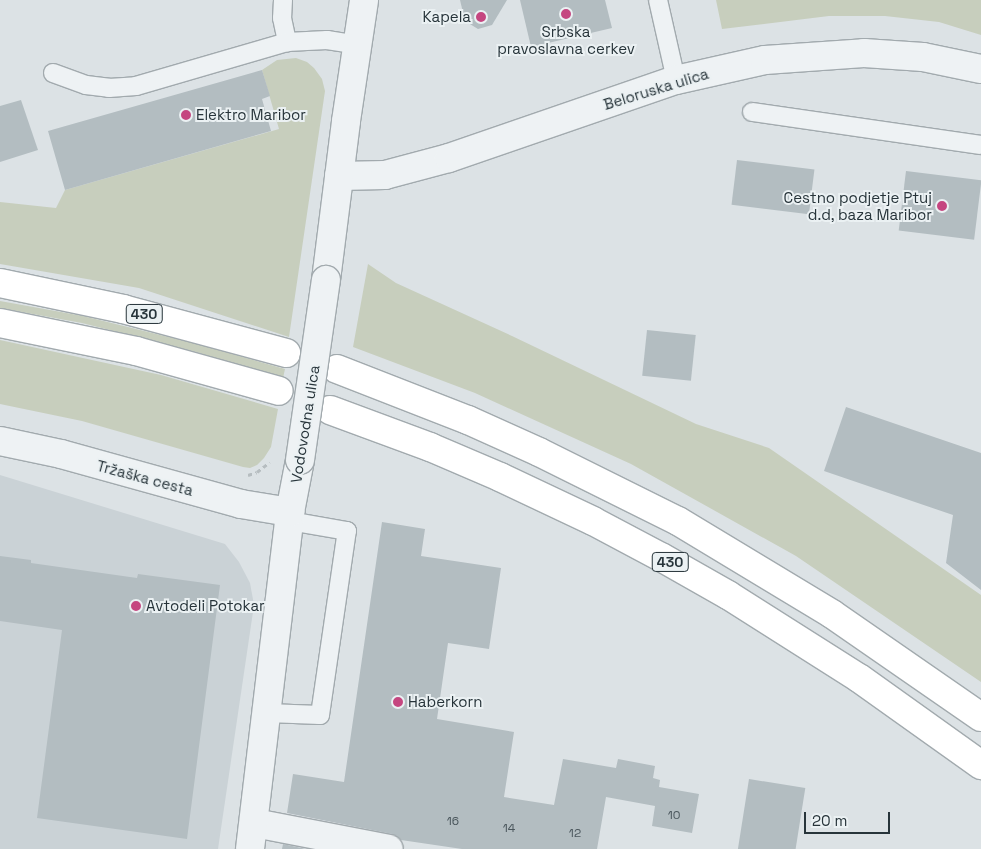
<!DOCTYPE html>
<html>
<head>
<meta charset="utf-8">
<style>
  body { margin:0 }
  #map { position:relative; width:981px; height:849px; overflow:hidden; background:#dce2e5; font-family:"Space Grotesk",sans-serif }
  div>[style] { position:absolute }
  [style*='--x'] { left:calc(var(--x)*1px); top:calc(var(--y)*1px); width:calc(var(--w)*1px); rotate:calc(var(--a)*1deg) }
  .built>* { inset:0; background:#cad2d6 }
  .green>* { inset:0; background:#c7cebd }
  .building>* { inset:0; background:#b3bdc1; transform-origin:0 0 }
  .path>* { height:3px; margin-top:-1.5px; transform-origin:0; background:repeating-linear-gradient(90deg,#b6bdc0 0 4px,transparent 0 8px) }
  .roads { filter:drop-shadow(1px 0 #a2aaae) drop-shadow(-1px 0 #a2aaae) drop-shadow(0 1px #a2aaae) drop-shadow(0 -1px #a2aaae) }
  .service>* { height:18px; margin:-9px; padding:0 9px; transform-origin:9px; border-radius:9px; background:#eef2f4 }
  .minor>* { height:28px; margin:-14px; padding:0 14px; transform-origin:14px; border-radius:14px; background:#eef2f4 }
  .tertiary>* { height:28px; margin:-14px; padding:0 14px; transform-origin:14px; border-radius:14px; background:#eef2f4 }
  .trunk>* { height:28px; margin:-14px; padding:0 14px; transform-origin:14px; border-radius:14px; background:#fff }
  .bridges { filter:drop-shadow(1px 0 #a2aaae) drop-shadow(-1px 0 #a2aaae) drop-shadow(0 1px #a2aaae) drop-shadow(0 -1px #a2aaae) }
  .tertiary-bridge>* { height:28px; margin:-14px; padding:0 14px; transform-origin:14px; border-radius:14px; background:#eef2f4 }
  .dots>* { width:14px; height:14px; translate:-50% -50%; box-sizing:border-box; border:2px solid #ebf1f3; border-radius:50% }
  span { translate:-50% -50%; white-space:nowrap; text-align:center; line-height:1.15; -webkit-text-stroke:4px #ebf1f3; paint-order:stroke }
  .number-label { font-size:12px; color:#4a565c }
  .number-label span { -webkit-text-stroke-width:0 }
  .shield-label span { padding:1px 4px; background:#ebf1f3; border:1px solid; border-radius:4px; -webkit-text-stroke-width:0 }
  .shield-label { font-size:14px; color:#27343a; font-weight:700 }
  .poi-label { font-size:15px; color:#27343a }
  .right { translate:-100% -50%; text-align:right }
  .left { translate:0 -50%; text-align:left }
  .street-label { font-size:15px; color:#27343a }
  .scale { position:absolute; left:804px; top:812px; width:86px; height:22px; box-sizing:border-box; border:2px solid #27343a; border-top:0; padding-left:6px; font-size:15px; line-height:18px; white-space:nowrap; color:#27343a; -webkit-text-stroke:4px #ebf1f3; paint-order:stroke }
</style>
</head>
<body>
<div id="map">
  <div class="built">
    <div style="clip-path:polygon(0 475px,225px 544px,239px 562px,250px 583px,254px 605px,218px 849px,0 849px)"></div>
  </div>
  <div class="green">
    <div style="clip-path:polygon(716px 0,981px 0,981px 35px,939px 22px,885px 16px,829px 16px,722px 29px)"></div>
    <div style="clip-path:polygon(296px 58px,307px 62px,314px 68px,322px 79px,325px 91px,289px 337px,139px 288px,0 264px,0 202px,56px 208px,65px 190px,279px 129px,262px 70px,277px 60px)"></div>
    <div style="clip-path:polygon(368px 264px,396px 283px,512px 336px,696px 424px,769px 448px,981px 595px,981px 682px,796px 556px,631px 464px,475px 393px,353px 347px)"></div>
    <div style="clip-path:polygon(0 301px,83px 316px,197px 344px,285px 369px,283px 378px,196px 352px,82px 323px,0 308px)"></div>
    <div style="clip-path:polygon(0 340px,161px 375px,278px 409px,271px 447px,264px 458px,257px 465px,250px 468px,243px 467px,82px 421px,0 404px)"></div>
  </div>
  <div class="building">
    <div style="clip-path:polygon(460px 0,507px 0,492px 25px,478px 29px,465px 21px)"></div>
    <div style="clip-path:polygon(520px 0,605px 0,612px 28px,531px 47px)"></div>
    <div style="clip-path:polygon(262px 70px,270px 96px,262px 99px,271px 131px,65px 190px,48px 131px)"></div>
    <div style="clip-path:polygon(21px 100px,38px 150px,0 162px,0 106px)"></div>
    <div style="left:737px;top:160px;width:78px;height:45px;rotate:7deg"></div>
    <div style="left:906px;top:171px;width:76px;height:60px;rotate:7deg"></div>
    <div style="left:647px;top:330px;width:49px;height:46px;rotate:6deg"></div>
    <div style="clip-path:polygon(846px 407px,981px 453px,981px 590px,946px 563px,953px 515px,824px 471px)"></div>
    <div style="clip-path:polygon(382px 522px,425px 529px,421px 556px,501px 568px,489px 649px,448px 643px,437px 719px,514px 732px,504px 797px,554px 805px,563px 759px,616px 768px,618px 759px,655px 766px,653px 778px,660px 780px,659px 787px,699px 794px,692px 833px,652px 826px,655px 806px,606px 797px,597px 849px,462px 849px,401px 840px,392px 834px,287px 813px,293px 774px,344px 782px)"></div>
    <div style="clip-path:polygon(0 556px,31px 560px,31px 563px,137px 578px,138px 574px,220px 585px,187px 839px,37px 818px,62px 630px,0 621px)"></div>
    <div style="left:749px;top:779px;width:57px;height:71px;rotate:9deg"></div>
    <div style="clip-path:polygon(283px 844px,306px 849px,282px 849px)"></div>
  </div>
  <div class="path">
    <div style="--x:248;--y:475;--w:9;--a:-18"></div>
    <div style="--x:257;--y:472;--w:16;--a:-38"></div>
  </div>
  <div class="roads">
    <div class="service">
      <div style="--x:283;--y:0;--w:18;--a:93"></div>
      <div style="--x:282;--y:18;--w:25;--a:78"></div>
      <div style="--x:658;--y:0;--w:82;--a:77.3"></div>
      <div style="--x:53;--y:73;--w:35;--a:20"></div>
      <div style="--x:86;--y:85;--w:23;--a:7"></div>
      <div style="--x:109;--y:88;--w:27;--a:-4"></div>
      <div style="--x:136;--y:86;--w:157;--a:-16.2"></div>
      <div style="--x:287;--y:42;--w:40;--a:-2.9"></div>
      <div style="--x:327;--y:40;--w:30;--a:9"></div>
      <div style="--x:752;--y:112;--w:231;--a:8.2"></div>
      <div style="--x:267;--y:713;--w:53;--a:2.2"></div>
      <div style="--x:320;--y:715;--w:186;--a:-81.7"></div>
      <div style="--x:347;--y:531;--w:59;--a:-170.2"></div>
    </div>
    <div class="minor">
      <div style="--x:254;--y:823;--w:137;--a:10.9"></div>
      <div style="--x:250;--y:849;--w:339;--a:-83.2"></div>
    </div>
    <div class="tertiary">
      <div style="--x:339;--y:176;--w:46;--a:-1.2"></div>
      <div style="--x:385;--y:175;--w:66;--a:-14.9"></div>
      <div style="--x:449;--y:158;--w:240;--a:-19"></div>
      <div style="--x:676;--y:80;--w:91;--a:-12.7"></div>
      <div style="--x:765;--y:60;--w:99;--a:-4"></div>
      <div style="--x:864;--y:53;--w:59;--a:3.9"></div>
      <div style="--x:923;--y:57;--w:59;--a:11.7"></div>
      <div style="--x:326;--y:280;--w:160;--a:-82.8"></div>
      <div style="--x:346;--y:121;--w:122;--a:-81.5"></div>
      <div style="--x:0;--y:441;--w:62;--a:12"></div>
      <div style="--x:61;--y:454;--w:187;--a:15.5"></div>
      <div style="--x:241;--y:504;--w:50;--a:9.3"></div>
      <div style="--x:290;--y:512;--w:53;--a:-79.1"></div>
    </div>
    <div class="trunk">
      <div style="--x:0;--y:283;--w:126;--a:11.9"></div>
      <div style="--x:123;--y:309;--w:169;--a:15.1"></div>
      <div style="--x:0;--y:323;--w:139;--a:11.6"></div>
      <div style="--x:136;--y:351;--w:148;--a:15.6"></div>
      <div style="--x:337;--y:369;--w:141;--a:21.3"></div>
      <div style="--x:468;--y:420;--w:78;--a:24.3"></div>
      <div style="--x:539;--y:452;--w:155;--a:26.4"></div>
      <div style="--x:678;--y:521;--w:180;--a:31.1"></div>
      <div style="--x:832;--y:614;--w:181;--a:34.7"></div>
      <div style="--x:330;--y:410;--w:107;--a:20.3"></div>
      <div style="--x:430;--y:447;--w:76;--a:23.2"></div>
      <div style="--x:500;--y:477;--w:103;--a:25.3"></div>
      <div style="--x:593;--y:521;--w:77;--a:27.9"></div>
      <div style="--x:661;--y:557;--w:77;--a:29.6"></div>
      <div style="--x:728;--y:595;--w:155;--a:32.4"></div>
      <div style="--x:859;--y:678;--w:150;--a:35.5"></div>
    </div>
  </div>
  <div class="bridges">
    <div class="tertiary-bridge">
      <div style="--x:300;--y:460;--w:182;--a:-81.8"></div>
    </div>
  </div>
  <div class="dots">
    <div style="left:566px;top:14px;background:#c54680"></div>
    <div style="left:481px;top:17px;background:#c54680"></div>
    <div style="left:186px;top:115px;background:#c54680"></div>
    <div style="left:942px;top:206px;background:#c54680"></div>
    <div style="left:136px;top:606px;background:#c54680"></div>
    <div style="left:398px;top:702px;background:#c54680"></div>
  </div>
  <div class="number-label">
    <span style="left:674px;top:816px">10</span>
    <span style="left:453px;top:822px">16</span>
    <span style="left:509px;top:829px">14</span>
    <span style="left:575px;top:834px">12</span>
  </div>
  <div class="shield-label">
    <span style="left:144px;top:314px">430</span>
    <span style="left:670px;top:562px">430</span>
  </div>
  <div class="poi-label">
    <span class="right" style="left:471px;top:17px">Kapela</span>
    <span style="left:566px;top:40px">Srbska<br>pravoslavna cerkev</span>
    <span class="left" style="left:196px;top:115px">Elektro Maribor</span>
    <span class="right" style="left:932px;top:206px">Cestno podjetje Ptuj<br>d.d, baza Maribor</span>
    <span class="left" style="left:146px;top:606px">Avtodeli Potokar</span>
    <span class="left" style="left:408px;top:702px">Haberkorn</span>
  </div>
  <div class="street-label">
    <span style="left:656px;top:89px;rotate:-17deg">Beloruska ulica</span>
    <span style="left:305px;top:424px;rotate:-81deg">Vodovodna ulica</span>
    <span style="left:145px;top:478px;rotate:15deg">Tržaška cesta</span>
  </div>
  <div class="scale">20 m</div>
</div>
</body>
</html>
